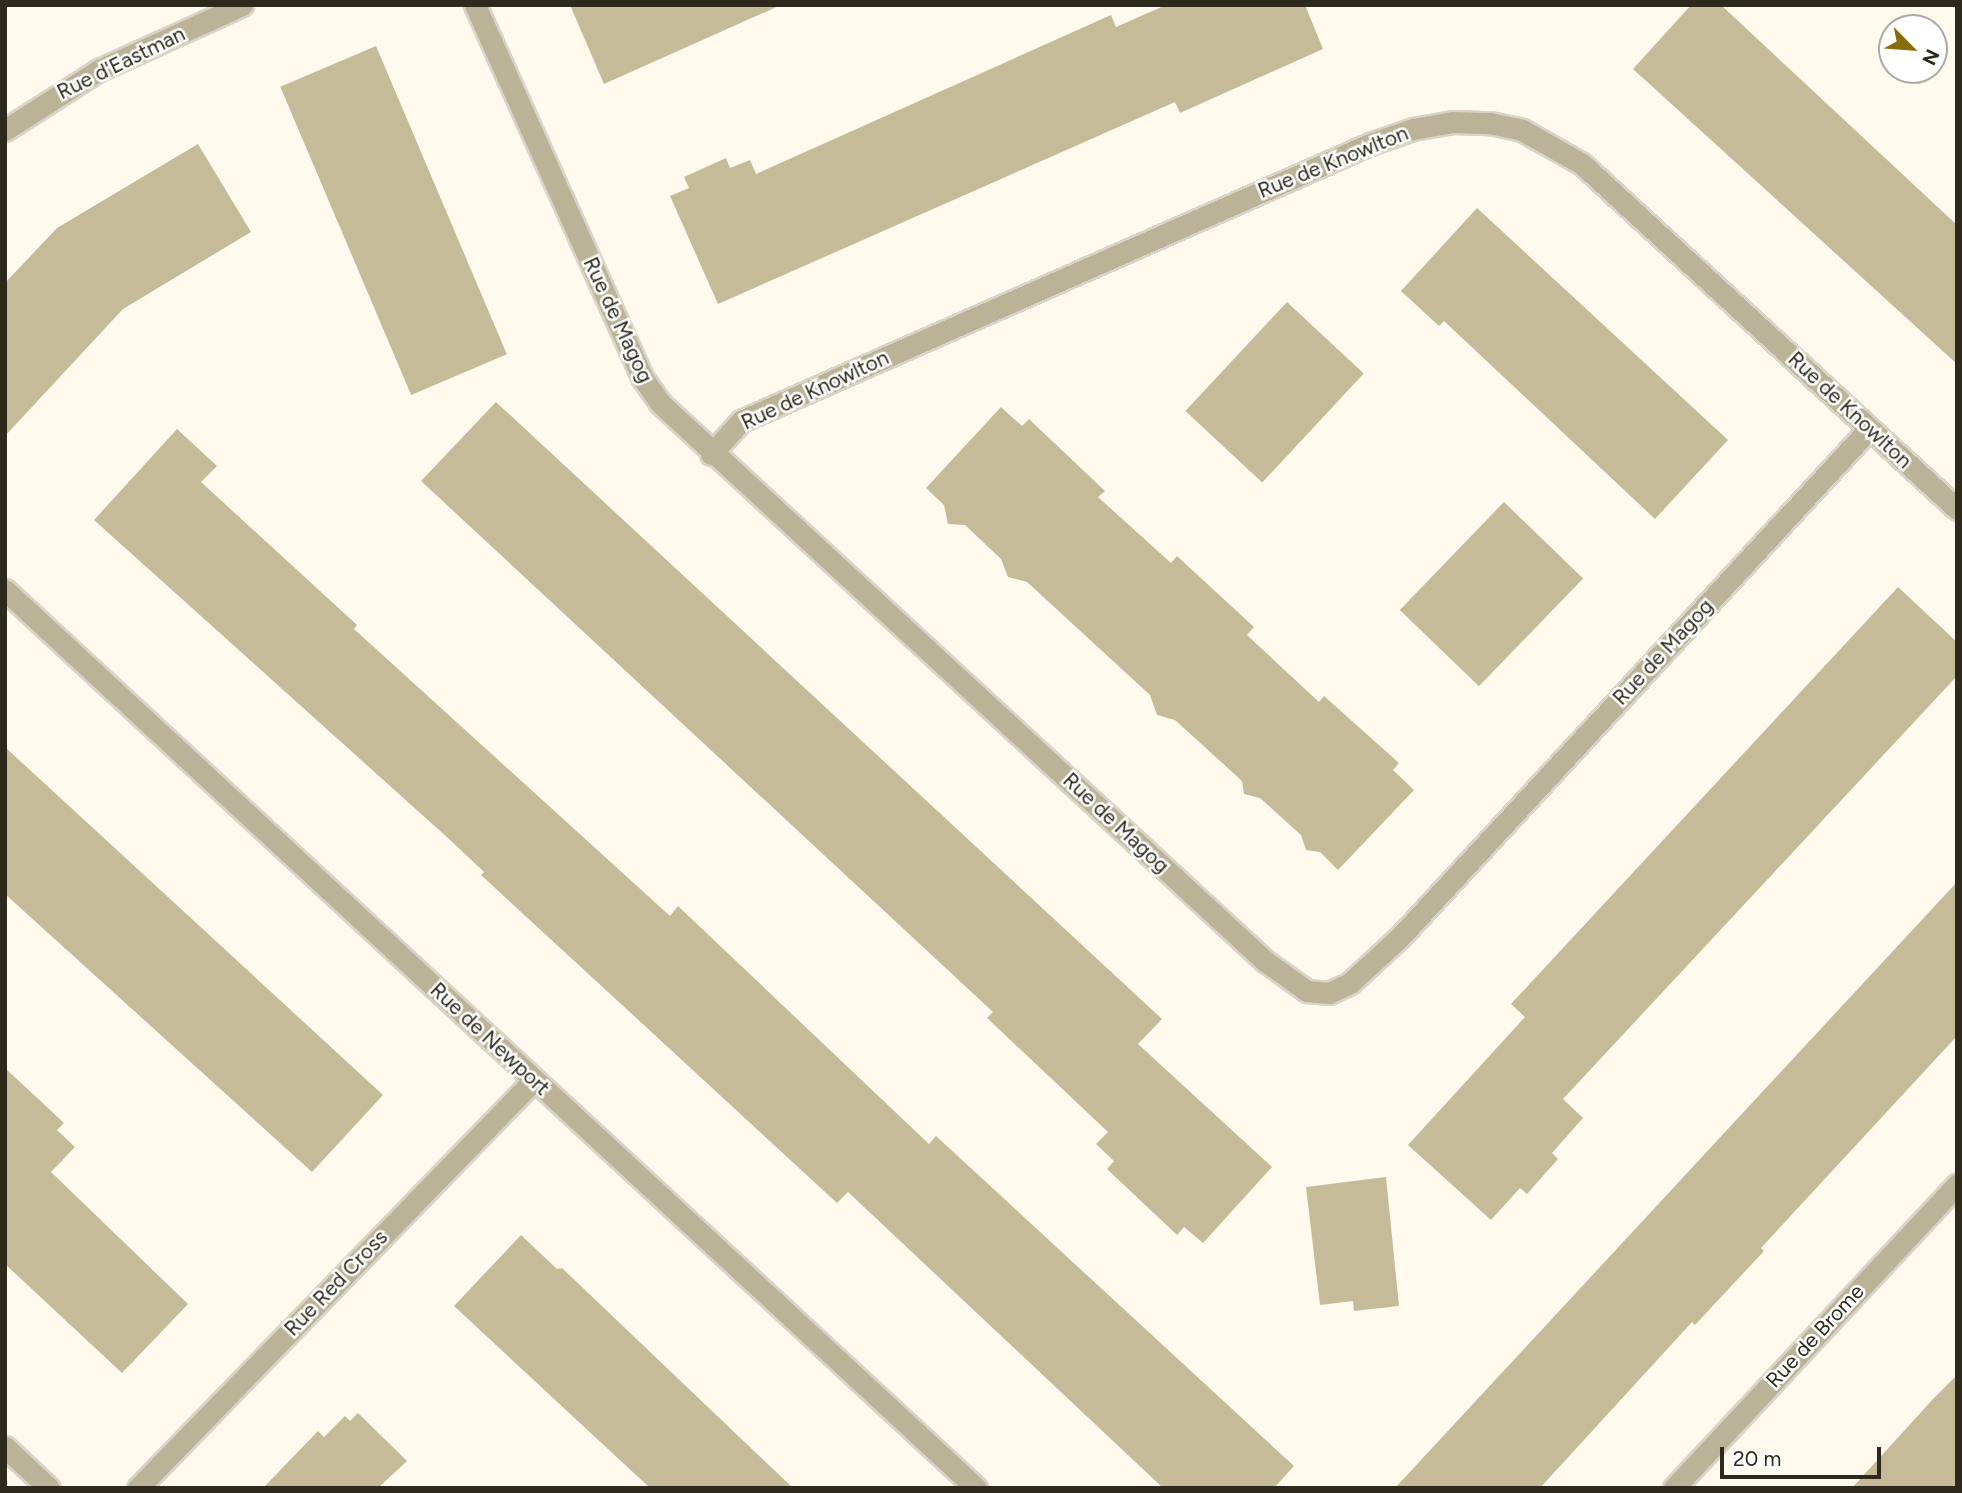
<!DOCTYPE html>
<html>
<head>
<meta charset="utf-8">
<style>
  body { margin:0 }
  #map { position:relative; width:1962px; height:1493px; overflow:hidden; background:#fffaed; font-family:Figtree,sans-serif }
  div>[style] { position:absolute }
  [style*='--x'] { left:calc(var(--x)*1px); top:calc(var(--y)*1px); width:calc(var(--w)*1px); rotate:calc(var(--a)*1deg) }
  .building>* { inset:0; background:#c5bb99; transform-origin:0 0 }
  .roads { filter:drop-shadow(2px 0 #d9d4c7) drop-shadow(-2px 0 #d9d4c7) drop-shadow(0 2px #d9d4c7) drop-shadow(0 -2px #d9d4c7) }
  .minor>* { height:21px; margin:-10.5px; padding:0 10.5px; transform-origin:10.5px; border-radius:10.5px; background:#bbb397 }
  span { translate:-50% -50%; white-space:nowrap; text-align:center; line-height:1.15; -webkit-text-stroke:5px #fff; paint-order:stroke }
  .street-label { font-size:21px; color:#2d291c }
  .frame { position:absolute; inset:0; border:7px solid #2d291c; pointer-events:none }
  .north { position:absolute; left:1878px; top:14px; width:70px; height:70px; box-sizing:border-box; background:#fff; border:2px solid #aba9a4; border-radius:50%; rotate:115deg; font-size:19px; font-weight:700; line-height:28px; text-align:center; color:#2d291c }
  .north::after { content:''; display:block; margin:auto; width:24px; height:32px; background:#866e0c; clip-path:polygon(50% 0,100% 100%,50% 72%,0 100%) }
  .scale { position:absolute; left:1720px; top:1447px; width:161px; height:32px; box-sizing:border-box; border:4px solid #2d291c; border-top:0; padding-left:9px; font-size:21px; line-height:24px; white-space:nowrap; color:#2d291c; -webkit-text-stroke:5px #fff; paint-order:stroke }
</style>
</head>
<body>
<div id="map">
  <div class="building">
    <div style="clip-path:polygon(570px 5px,781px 5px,604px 84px)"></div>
    <div style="clip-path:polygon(1166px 5px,1305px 5px,1323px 49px,1180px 113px,1175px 102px,718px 304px,670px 196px,689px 188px,684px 177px,726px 158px,730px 168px,750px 160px,756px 174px,1111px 15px,1116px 27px)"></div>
    <div style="clip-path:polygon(1691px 5px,1721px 5px,1957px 225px,1957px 364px,1633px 69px)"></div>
    <div style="left:376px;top:46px;width:335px;height:104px;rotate:67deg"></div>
    <div style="clip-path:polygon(198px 144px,251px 232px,123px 309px,5px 436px,5px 283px,57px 228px)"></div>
    <div style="clip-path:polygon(1477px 208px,1728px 440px,1655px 519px,1444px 321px,1439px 326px,1401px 291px)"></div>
    <div style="left:1287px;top:302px;width:105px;height:149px;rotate:43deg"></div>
    <div style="clip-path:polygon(496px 402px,1162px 1019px,1138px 1044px,1272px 1167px,1203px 1243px,1184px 1227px,1177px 1235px,1107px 1169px,1114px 1161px,1096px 1144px,1108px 1132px,987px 1018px,993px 1012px,421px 481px)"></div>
    <div style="clip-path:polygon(1001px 407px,1022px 426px,1029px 419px,1105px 491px,1098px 497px,1171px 563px,1177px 556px,1254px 627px,1247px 635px,1319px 702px,1324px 696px,1399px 763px,1393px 770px,1414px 790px,1338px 870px,1320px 852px,1306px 850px,1301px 835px,1260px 798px,1244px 794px,1242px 781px,1175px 720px,1157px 715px,1150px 695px,1027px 582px,1008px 577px,1001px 559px,965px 525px,948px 524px,944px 505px,926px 488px)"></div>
    <div style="clip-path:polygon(177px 429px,217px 466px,201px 482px,357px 625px,354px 629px,670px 916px,678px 906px,929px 1144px,936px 1136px,1294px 1466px,1274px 1488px,1163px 1488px,848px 1192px,837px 1203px,481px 875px,484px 872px,449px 839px,94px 520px)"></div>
    <div style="left:1504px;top:502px;width:110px;height:150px;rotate:44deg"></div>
    <div style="clip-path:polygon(1898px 587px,1957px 642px,1957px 676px,1563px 1099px,1583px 1118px,1552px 1153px,1558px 1159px,1527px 1194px,1520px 1188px,1491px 1220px,1408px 1145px,1525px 1017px,1511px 1004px)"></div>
    <div style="clip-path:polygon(5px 747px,383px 1095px,312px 1172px,5px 894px)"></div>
    <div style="clip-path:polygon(1957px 882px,1957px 1036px,1761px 1248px,1764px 1251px,1695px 1325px,1692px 1322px,1540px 1488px,1395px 1488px)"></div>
    <div style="clip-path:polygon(5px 1068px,64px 1123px,57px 1130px,75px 1147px,51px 1172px,188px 1304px,122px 1373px,5px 1264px)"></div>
    <div style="clip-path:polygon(1386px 1177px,1399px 1306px,1354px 1311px,1353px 1301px,1320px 1305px,1306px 1187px)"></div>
    <div style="clip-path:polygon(521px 1235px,557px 1269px,562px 1268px,793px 1488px,650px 1488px,454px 1306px)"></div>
    <div style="clip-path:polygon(1957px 1375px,1957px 1488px,1852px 1488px,1933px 1399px)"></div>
    <div style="clip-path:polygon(358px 1413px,407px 1461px,378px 1488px,263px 1488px,318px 1431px,324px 1437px,345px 1416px,350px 1421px)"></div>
  </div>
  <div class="roads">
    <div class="minor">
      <div style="--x:475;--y:5;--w:408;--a:65.8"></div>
      <div style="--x:642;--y:377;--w:32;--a:55"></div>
      <div style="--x:660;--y:403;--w:823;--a:42.69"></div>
      <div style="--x:1265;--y:961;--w:52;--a:35.5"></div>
      <div style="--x:1307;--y:991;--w:22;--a:5"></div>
      <div style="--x:1329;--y:993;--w:23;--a:-25"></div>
      <div style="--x:1350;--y:983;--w:69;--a:-42.7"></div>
      <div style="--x:1401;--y:936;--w:690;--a:-47.29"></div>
      <div style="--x:5;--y:130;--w:112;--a:-32.6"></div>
      <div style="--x:99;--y:70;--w:157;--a:-24.4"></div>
      <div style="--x:711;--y:454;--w:45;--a:-47.7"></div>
      <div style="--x:741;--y:421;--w:687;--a:-23.77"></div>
      <div style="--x:1370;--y:144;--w:46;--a:-19.2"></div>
      <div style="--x:1413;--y:129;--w:41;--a:-9.9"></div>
      <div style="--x:1453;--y:122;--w:37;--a:2"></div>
      <div style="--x:1490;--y:123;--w:33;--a:12"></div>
      <div style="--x:1522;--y:130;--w:69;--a:29.5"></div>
      <div style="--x:1582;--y:164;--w:510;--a:42.61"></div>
      <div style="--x:5;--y:590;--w:1323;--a:42.76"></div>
      <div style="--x:5;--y:1447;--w:60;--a:43"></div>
      <div style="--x:138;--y:1488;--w:569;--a:-45.86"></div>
      <div style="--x:1674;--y:1488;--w:415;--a:-47"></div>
    </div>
  </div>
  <div class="street-label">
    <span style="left:121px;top:63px;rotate:-26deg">Rue d'Eastman</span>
    <span style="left:1333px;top:162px;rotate:-22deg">Rue de Knowlton</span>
    <span style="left:618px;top:320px;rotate:65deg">Rue de Magog</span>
    <span style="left:815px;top:390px;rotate:-25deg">Rue de Knowlton</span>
    <span style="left:1850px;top:410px;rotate:43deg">Rue de Knowlton</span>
    <span style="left:1663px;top:652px;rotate:-47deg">Rue de Magog</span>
    <span style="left:1116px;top:823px;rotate:43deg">Rue de Magog</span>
    <span style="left:490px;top:1039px;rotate:43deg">Rue de Newport</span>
    <span style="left:336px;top:1283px;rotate:-46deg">Rue Red Cross</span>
    <span style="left:1815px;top:1336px;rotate:-47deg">Rue de Brome</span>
  </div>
  <div class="frame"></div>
  <div class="north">N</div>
  <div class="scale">20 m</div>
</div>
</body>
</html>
